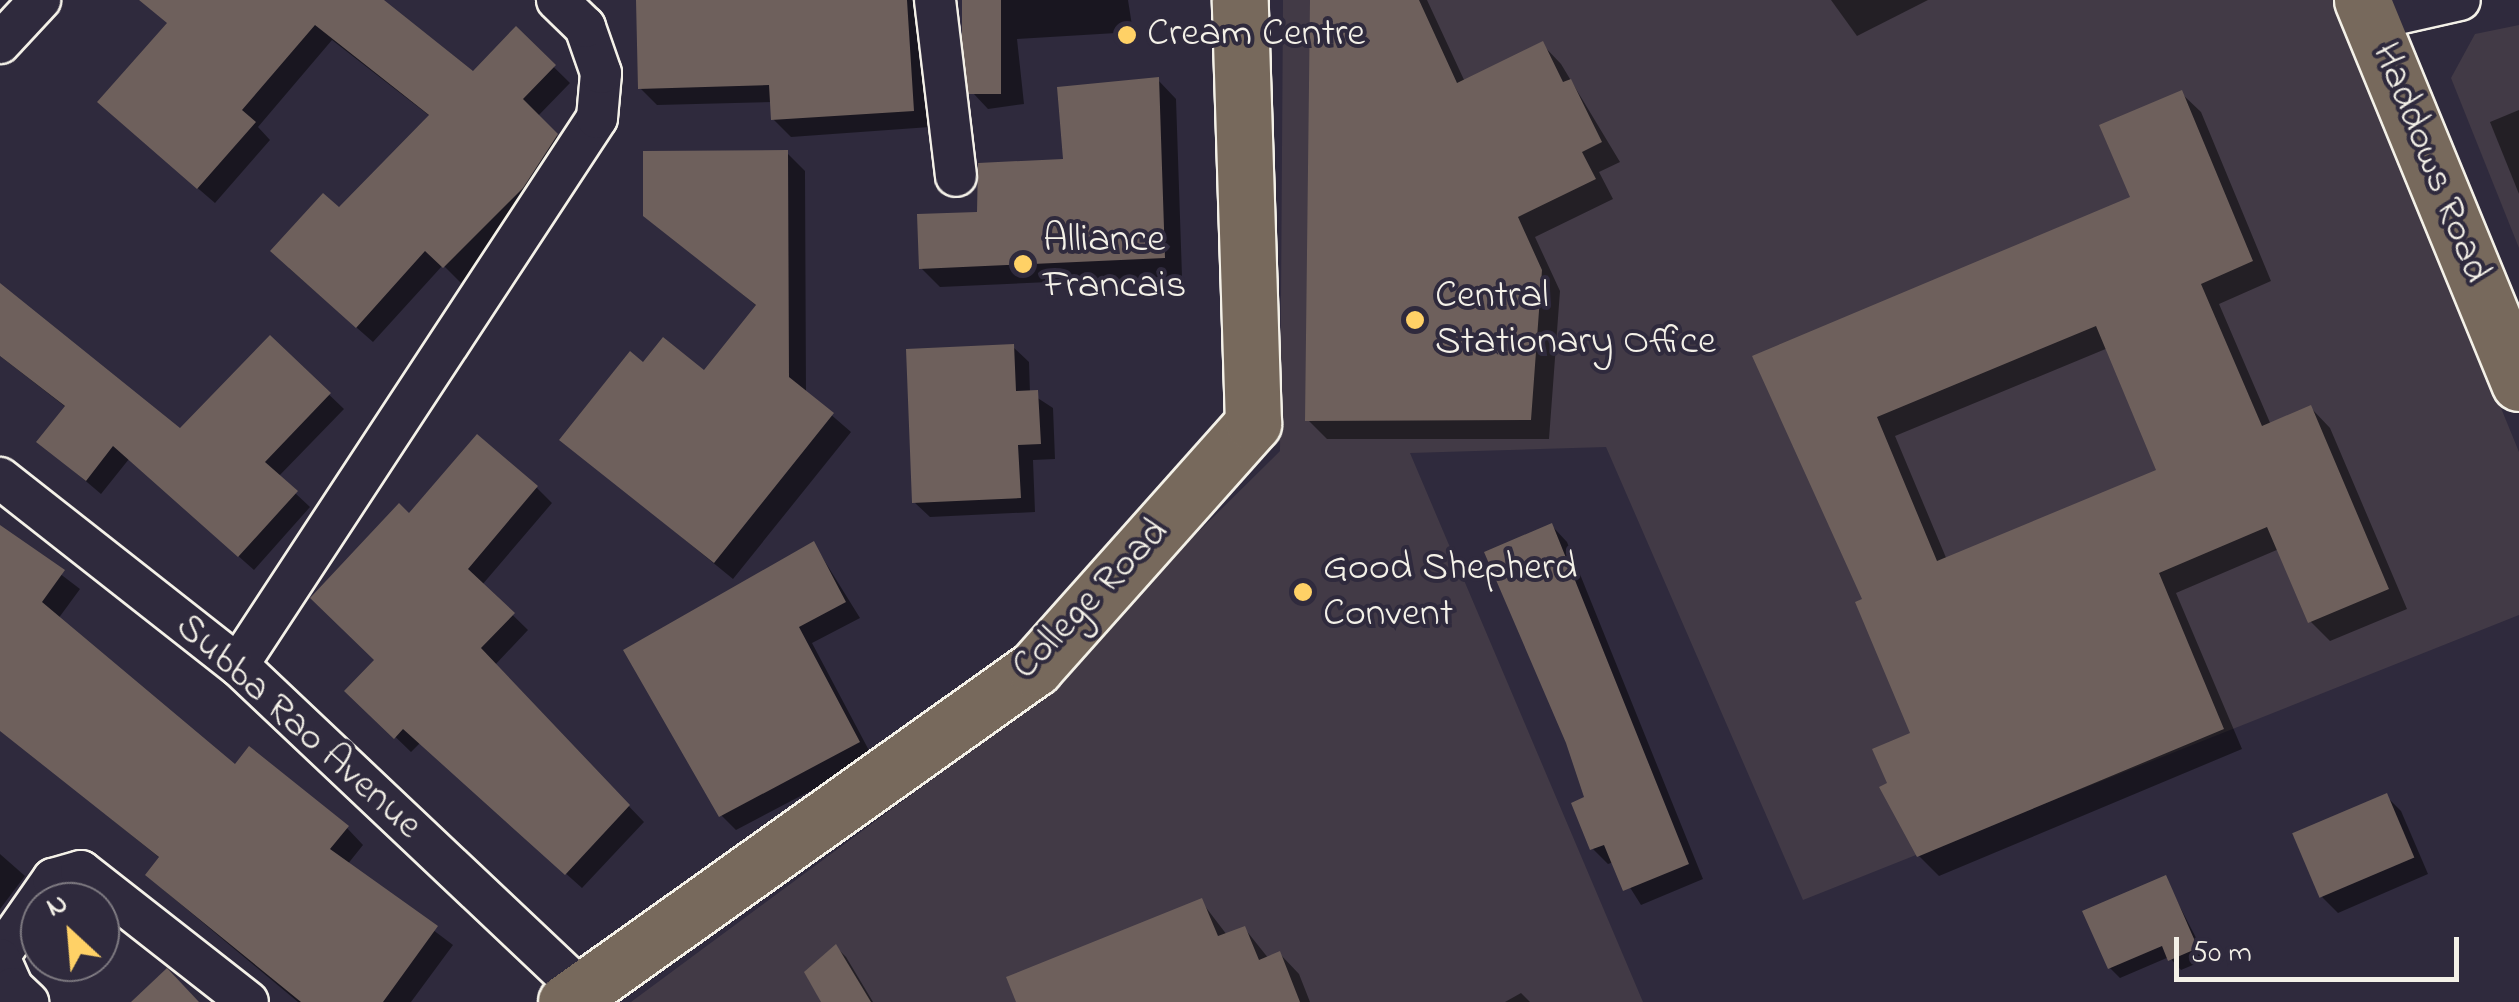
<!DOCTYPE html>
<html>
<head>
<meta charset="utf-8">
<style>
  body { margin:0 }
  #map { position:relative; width:2519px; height:1002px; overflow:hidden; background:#2f2a3d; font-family:"Indie Flower",sans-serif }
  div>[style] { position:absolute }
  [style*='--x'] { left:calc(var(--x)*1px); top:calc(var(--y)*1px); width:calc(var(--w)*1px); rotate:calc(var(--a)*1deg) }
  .built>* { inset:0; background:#423a46 }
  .shadow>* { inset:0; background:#0007 }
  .building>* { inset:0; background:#6e605c; transform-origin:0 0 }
  .roads { filter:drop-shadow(2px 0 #f4f1e8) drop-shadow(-2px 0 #f4f1e8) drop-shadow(0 2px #f4f1e8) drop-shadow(0 -2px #f4f1e8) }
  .minor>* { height:40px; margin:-20px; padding:0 20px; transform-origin:20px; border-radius:20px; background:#2f2a3d }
  .primary>* { height:55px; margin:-27.5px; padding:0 27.5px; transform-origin:27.5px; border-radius:27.5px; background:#77695c }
  .dots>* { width:28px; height:28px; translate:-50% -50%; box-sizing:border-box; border:5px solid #2f2a3d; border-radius:50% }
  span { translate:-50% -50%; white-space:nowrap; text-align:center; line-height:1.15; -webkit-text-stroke:8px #2f2a3d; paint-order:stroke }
  .poi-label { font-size:40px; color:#f4f1e8 }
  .left { translate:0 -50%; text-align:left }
  .street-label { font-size:40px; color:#f4f1e8 }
  .north { position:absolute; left:20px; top:882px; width:100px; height:100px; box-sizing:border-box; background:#2f2a3d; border:2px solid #7e7a81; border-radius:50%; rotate:334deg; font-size:28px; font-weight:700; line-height:40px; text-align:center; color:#f4f1e8 }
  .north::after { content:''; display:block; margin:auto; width:35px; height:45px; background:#ffd166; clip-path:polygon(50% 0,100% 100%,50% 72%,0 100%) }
  .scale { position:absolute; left:2174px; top:937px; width:285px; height:45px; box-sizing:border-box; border:5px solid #f4f1e8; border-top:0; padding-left:12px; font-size:30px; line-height:35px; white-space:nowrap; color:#f4f1e8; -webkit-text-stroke:8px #2f2a3d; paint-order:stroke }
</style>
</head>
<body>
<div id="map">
  <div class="built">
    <div style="clip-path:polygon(1283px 0,2334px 0,2519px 452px,2519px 615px,1803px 900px,1606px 447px,1410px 453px,1643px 1002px,631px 1002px,996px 732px,1280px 451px)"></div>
    <div style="clip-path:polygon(2519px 25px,2519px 248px,2451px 78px,2475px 34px)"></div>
  </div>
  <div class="shadow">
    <div style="clip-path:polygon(165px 0,380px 0,473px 74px,516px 30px,570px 83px,537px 117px,573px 152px,539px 204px,461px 283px,443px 265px,373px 342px,289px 268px,431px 117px,332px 40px,258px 127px,270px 140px,215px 203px,116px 118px,169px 24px)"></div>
    <div style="clip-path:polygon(638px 0,922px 0,930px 127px,791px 137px,773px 119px,772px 102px,657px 105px,640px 88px)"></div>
    <div style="clip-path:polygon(965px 0,1128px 0,1133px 32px,1017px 39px,1024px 104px,988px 109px,973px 93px)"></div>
    <div style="clip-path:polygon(1312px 0,1427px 0,1465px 82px,1542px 44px,1561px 64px,1620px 162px,1599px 172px,1613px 199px,1535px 237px,1560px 291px,1549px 439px,1327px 439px,1308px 420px)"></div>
    <div style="clip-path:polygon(1831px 0,1928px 0,1857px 36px)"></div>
    <div style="clip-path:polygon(1158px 80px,1176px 99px,1182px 276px,940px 287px,921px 268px,980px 214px,1065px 161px)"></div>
    <div style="clip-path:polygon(evenodd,2181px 93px,2201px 112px,2271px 281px,2219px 304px,2271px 425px,2311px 408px,2330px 428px,2407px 609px,2330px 641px,2310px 621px,2279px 549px,2176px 593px,2242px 749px,1939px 876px,1919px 856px,1890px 785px,1914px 735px,1865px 600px,1755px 357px,2133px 198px,2181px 93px,2108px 348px,2159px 471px,1947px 560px,1895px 436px,2108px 348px)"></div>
    <div style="clip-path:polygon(2519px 110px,2519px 194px,2490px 122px)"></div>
    <div style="clip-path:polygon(787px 153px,805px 171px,806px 393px,851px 432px,733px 579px,563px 440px,643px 365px,705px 374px,758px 307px,646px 215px)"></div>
    <div style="clip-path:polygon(0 287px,180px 431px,270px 338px,344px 409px,278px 477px,310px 507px,254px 570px,129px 459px,101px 494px,40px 442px,67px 408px,0 356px)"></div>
    <div style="clip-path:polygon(1013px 347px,1029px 362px,1030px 393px,1053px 408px,1055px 459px,1033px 460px,1035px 512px,930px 517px,914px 502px)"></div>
    <div style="clip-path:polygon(537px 488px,552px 503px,482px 585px,528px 630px,494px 666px,644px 822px,582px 888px,420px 743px,411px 752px,348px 691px,377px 660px,409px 517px)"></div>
    <div style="clip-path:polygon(1552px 526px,1567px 542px,1703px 879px,1641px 905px,1614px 862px,1608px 864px,1593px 849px)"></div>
    <div style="clip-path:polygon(0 528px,80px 589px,58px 619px,235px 767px,347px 828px,363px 845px,347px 865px,453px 945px,411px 1002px,298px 1002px,165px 891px,161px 859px,1px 729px)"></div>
    <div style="clip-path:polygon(814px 544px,860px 618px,812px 643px,873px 758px,736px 830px,721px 815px)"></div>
    <div style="clip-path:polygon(2386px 796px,2401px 811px,2428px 874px,2338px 913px,2322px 897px)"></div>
    <div style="clip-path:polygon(0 854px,25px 876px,0 909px)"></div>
    <div style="clip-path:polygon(2165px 878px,2207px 959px,2181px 970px,2169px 957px,2120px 978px,2110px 968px)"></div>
    <div style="clip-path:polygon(1201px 901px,1227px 935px,1245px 929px,1269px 959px,1280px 954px,1299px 974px,1310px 1002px,1019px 1002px)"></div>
    <div style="clip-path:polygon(836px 947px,846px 957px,873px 1002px,824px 1002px)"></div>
    <div style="clip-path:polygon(1521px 993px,1530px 1002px,1505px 1002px)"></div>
  </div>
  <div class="building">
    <div style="clip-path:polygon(139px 0,384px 0,473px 71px,516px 26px,556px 65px,523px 99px,558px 134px,523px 188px,443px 268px,425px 251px,356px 328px,270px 251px,323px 193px,339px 207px,429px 115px,315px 25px,242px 110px,256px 122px,197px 189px,97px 102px,167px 23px)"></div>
    <div style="clip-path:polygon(636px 0,907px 0,914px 111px,771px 120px,769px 85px,638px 89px)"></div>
    <div style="left:962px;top:0;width:39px;height:94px"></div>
    <div style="clip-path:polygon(1310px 0,1419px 0,1457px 83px,1543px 41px,1563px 82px,1571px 79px,1602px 142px,1582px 152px,1596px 179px,1518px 217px,1542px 270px,1531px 420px,1305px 421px)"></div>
    <div style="clip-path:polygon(1159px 77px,1165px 258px,919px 269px,917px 214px,977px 212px,978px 163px,1063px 159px,1057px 87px)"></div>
    <div style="clip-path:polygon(evenodd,2182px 90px,2253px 261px,2201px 284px,2262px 426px,2311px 405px,2389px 589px,2308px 623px,2267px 527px,2159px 573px,2224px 729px,1917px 857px,1879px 787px,1887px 783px,1872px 749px,1910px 733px,1855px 602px,1862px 599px,1752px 356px,2130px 197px,2099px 125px,2182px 90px,2096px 326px,2156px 470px,1937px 561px,1877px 417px,2096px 326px)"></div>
    <div style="clip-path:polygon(788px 150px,789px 377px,834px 413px,714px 563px,559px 440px,630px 351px,643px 362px,663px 337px,704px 370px,756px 305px,643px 216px,643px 151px)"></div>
    <div style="clip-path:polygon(0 283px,180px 428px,270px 335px,331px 393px,265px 462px,298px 491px,238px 557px,113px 446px,86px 481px,36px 442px,65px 406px,0 356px)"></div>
    <div style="clip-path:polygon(1014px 344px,1016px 391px,1038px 390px,1041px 444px,1018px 445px,1021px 498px,912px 503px,906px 349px)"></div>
    <div style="clip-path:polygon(477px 434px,538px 486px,468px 569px,515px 613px,481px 648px,630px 805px,565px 875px,403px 729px,394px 739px,344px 691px,374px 660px,310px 598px,399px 503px,409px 513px)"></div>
    <div style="clip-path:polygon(1552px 523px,1689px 864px,1623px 891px,1604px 845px,1590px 850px,1571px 803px,1584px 797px,1566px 743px,1484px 552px)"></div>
    <div style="clip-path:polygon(0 525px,65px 570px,42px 602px,235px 764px,249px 746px,349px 826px,330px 849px,438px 926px,383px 1002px,301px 1002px,145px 875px,159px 857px,0 731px)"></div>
    <div style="clip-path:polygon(814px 541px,846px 602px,799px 627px,860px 742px,719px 817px,623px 650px)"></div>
    <div style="left:2387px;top:793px;width:70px;height:103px;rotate:67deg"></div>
    <div style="clip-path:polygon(2166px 875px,2198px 948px,2168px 961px,2162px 946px,2108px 969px,2082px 911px)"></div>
    <div style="clip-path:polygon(1202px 898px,1218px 936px,1245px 926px,1259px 960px,1280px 951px,1300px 1002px,1016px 1002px,1006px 977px)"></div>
    <div style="clip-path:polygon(836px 944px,871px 1002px,821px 1002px,804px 972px)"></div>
    <div style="clip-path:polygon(167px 968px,199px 1002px,131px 1002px)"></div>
  </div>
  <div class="roads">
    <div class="minor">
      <div style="--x:935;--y:0;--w:177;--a:83.2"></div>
      <div style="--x:2371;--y:20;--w:91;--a:-12.7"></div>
      <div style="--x:0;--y:43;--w:59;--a:-47.1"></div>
      <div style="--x:0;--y:478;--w:303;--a:38.2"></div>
      <div style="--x:238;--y:665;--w:475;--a:43.4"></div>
      <div style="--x:238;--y:665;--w:654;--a:-56.72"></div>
      <div style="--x:597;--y:118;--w:45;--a:-84.9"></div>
      <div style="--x:601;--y:73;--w:49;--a:-109.2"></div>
      <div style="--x:585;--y:27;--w:39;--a:-136"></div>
      <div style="--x:0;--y:955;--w:93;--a:-55.1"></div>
      <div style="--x:53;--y:879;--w:29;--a:-16"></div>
      <div style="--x:81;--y:871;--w:212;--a:38.1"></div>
      <div style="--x:0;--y:959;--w:32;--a:66"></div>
      <div style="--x:13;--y:988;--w:21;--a:43"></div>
    </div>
    <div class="primary">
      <div style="--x:2362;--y:0;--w:414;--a:67.7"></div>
      <div style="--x:566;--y:1002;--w:576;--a:-35.46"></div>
      <div style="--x:1035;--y:668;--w:328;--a:-48.3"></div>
      <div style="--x:1253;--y:423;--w:423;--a:-91.8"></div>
    </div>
  </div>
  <div class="dots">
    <div style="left:1127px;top:35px;background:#ffd166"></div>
    <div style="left:1023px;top:264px;background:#ffd166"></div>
    <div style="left:1415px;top:320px;background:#ffd166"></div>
    <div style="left:1303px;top:592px;background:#ffd166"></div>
  </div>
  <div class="poi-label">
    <span class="left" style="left:1147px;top:35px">Cream Centre</span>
    <span class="left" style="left:1043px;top:264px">Alliance<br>Francais</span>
    <span class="left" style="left:1435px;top:320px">Central<br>Stationary Office</span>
    <span class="left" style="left:1323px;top:592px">Good Shepherd<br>Convent</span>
  </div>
  <div class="street-label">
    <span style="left:2430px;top:163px;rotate:68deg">Haddows Road</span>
    <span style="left:1091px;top:600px;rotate:-46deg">College Road</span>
    <span style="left:298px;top:727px;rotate:42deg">Subba Rao Avenue</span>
  </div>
  <div class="north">N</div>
  <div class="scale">50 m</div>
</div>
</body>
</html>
